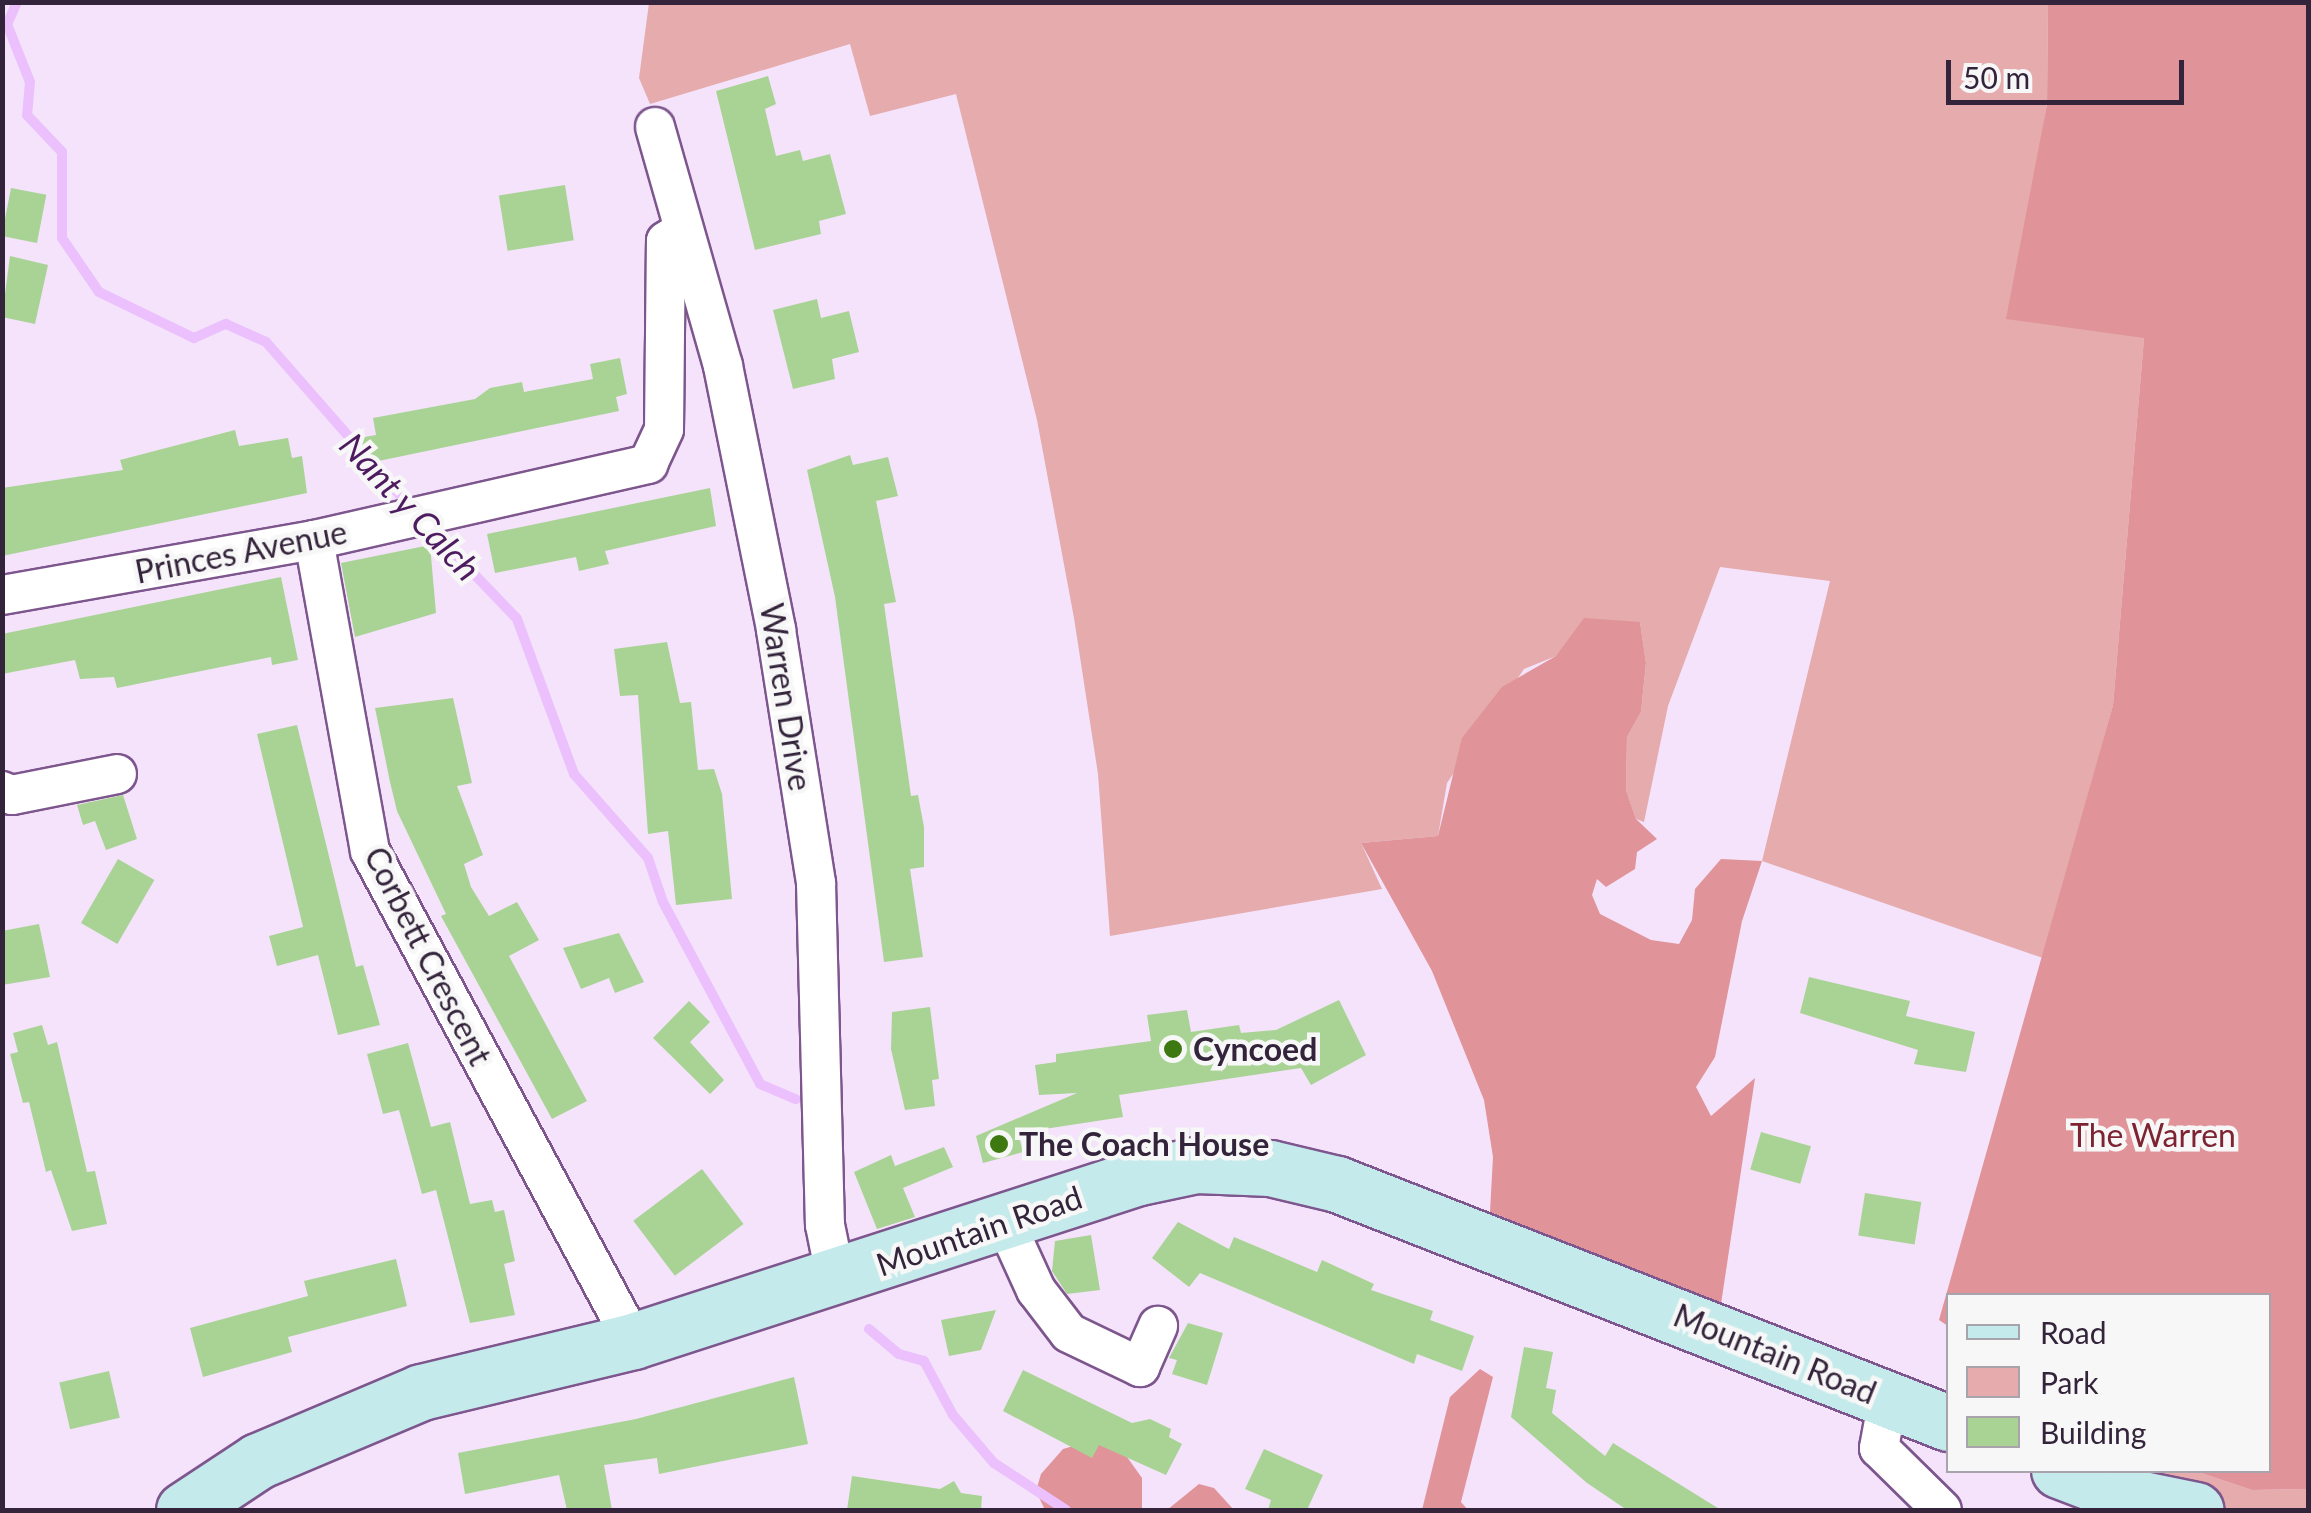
<!DOCTYPE html>
<html>
<head>
<meta charset="utf-8">
<style>
  body { margin:0 }
  #map { position:relative; width:2311px; height:1513px; overflow:hidden; background:#f4e3fb; font-family:Lato,sans-serif }
  div>[style] { position:absolute }
  [style*='--x'] { left:calc(var(--x)*1px); top:calc(var(--y)*1px); width:calc(var(--w)*1px); rotate:calc(var(--a)*1deg) }
  .green>* { inset:0; background:#e5abad }
  .forest>* { inset:0; background:#e09398 }
  .stream>* { height:10px; margin:-5px; padding:0 5px; transform-origin:5px; border-radius:5px; background:#ebc0fc }
  .building>* { inset:0; background:#a9d395; transform-origin:0 0 }
  .roads { filter:drop-shadow(2px 0 #7d568d) drop-shadow(-2px 0 #7d568d) drop-shadow(0 2px #7d568d) drop-shadow(0 -2px #7d568d) }
  .minor>* { height:38px; margin:-19px; padding:0 19px; transform-origin:19px; border-radius:19px; background:#fff }
  .secondary>* { height:55px; margin:-27.5px; padding:0 27.5px; transform-origin:27.5px; border-radius:27.5px; background:#c4eaeb }
  .dots>* { width:28px; height:28px; translate:-50% -50%; box-sizing:border-box; border:5px solid #f7f7f7; border-radius:50% }
  span { translate:-50% -50%; white-space:nowrap; text-align:center; line-height:1.15; -webkit-text-stroke:9px #f7f7f7; paint-order:stroke }
  .street-label { font-size:32px; color:#34243b }
  .poi-label { font-size:32px; color:#34243b; font-weight:700 }
  .left { translate:0 -50%; text-align:left }
  .park-label { font-size:32px; color:#7d2331 }
  .water-label { font-size:35px; color:#4e1b60; font-style:italic }
  .frame { position:absolute; inset:0; border:5px solid #34243b; pointer-events:none }
  .legend { position:absolute; left:1946px; top:1293px; width:325px; height:180px; box-sizing:border-box; background:#f7f7f7; border:2px solid #a9a3ac; margin:0; padding:12px 18px; list-style:none; font-size:30px; color:#34243b }
  .legend li { display:flex; align-items:center; gap:20px; height:50px }
  .legend b { width:50px; border:2px solid #a9a3ac }
  .scale { position:absolute; left:1946px; top:60px; width:238px; height:45px; box-sizing:border-box; border:5px solid #34243b; border-top:0; padding-left:12px; font-size:30px; line-height:35px; white-space:nowrap; color:#34243b; -webkit-text-stroke:8px #f7f7f7; paint-order:stroke }
</style>
</head>
<body>
<div id="map">
  <div class="green">
    <div style="clip-path:polygon(649px 3px,2048px 3px,2047px 103px,2032px 193px,2144px 338px,2113px 705px,2043px 958px,1762px 861px,1830px 581px,1720px 567px,1668px 706px,1644px 822px,1636px 819px,1626px 790px,1627px 737px,1641px 712px,1646px 663px,1640px 622px,1524px 669px,1447px 783px,1438px 836px,1361px 843px,1382px 889px,1110px 936px,1098px 774px,1074px 618px,1037px 420px,956px 94px,870px 116px,850px 44px,650px 104px,639px 78px)"></div>
    <div style="clip-path:polygon(2095px 1471px,2195px 1471px,2252px 1490px,2308px 1489px,2308px 1510px,2073px 1510px)"></div>
  </div>
  <div class="forest">
    <div style="clip-path:polygon(2048px 3px,2308px 3px,2308px 1489px,2252px 1490px,2195px 1471px,2268px 1470px,2268px 1296px,1948px 1296px,1948px 1326px,1939px 1320px,2113px 705px,2144px 338px,2006px 319px,2047px 104px)"></div>
    <div style="clip-path:polygon(1584px 618px,1640px 622px,1646px 663px,1641px 712px,1627px 737px,1626px 790px,1636px 819px,1657px 839px,1637px 852px,1635px 869px,1606px 887px,1597px 879px,1592px 895px,1600px 914px,1651px 940px,1679px 944px,1692px 920px,1695px 889px,1721px 859px,1762px 861px,1742px 921px,1715px 1057px,1696px 1087px,1711px 1116px,1755px 1078px,1721px 1304px,1490px 1212px,1493px 1157px,1484px 1100px,1432px 971px,1361px 843px,1438px 836px,1462px 738px,1502px 687px,1556px 656px)"></div>
    <div style="clip-path:polygon(1480px 1369px,1493px 1377px,1461px 1502px,1468px 1510px,1422px 1510px,1450px 1397px)"></div>
    <div style="clip-path:polygon(1094px 1440px,1122px 1450px,1142px 1478px,1142px 1510px,1045px 1510px,1036px 1491px,1041px 1474px,1063px 1449px)"></div>
    <div style="clip-path:polygon(1199px 1484px,1214px 1488px,1234px 1510px,1167px 1510px)"></div>
  </div>
  <div class="stream">
    <div style="--x:17;--y:2;--w:24;--a:114"></div>
    <div style="--x:7;--y:24;--w:62;--a:68.4"></div>
    <div style="--x:30;--y:82;--w:33;--a:95"></div>
    <div style="--x:27;--y:115;--w:51;--a:46.6"></div>
    <div style="--x:62;--y:152;--w:86;--a:90"></div>
    <div style="--x:62;--y:238;--w:65;--a:55.6"></div>
    <div style="--x:99;--y:292;--w:106;--a:25.8"></div>
    <div style="--x:194;--y:338;--w:35;--a:-24"></div>
    <div style="--x:226;--y:324;--w:44;--a:24.2"></div>
    <div style="--x:266;--y:342;--w:222;--a:48.8"></div>
    <div style="--x:427;--y:525;--w:130;--a:46.2"></div>
    <div style="--x:517;--y:619;--w:165;--a:69.8"></div>
    <div style="--x:574;--y:774;--w:112;--a:48.6"></div>
    <div style="--x:648;--y:858;--w:46;--a:71.2"></div>
    <div style="--x:663;--y:902;--w:206;--a:61.9"></div>
    <div style="--x:760;--y:1084;--w:39;--a:23"></div>
    <div style="--x:869;--y:1329;--w:39;--a:40"></div>
    <div style="--x:899;--y:1354;--w:26;--a:16"></div>
    <div style="--x:924;--y:1361;--w:61;--a:61.8"></div>
    <div style="--x:953;--y:1415;--w:63;--a:49.5"></div>
    <div style="--x:994;--y:1463;--w:86;--a:33.1"></div>
  </div>
  <div class="building">
    <div style="clip-path:polygon(768px 76px,776px 104px,765px 109px,776px 156px,800px 150px,803px 161px,830px 154px,846px 214px,819px 221px,821px 234px,755px 250px,716px 91px)"></div>
    <div style="left:565px;top:185px;width:56px;height:67px;rotate:81deg"></div>
    <div style="left:11px;top:188px;width:36px;height:49px;rotate:11deg"></div>
    <div style="clip-path:polygon(10px 256px,48px 265px,35px 324px,2px 317px)"></div>
    <div style="clip-path:polygon(817px 299px,821px 318px,849px 311px,859px 352px,832px 359px,835px 379px,793px 389px,773px 310px)"></div>
    <div style="clip-path:polygon(620px 358px,627px 394px,616px 397px,619px 411px,364px 464px,359px 438px,376px 435px,373px 418px,475px 399px,490px 388px,522px 382px,524px 392px,593px 379px,590px 364px)"></div>
    <div style="clip-path:polygon(235px 430px,239px 446px,288px 438px,292px 458px,302px 456px,307px 493px,2px 556px,2px 488px,123px 470px,120px 460px)"></div>
    <div style="clip-path:polygon(850px 455px,853px 465px,888px 457px,898px 496px,876px 501px,896px 602px,884px 604px,911px 796px,918px 795px,924px 827px,924px 867px,910px 869px,923px 957px,884px 962px,835px 597px,807px 470px)"></div>
    <div style="clip-path:polygon(710px 488px,716px 526px,605px 551px,609px 564px,579px 571px,576px 557px,495px 573px,487px 534px)"></div>
    <div style="clip-path:polygon(430px 545px,436px 613px,355px 637px,341px 563px)"></div>
    <div style="clip-path:polygon(281px 577px,298px 660px,272px 665px,271px 657px,117px 688px,114px 677px,80px 679px,75px 660px,2px 674px,2px 634px)"></div>
    <div style="clip-path:polygon(667px 642px,680px 703px,691px 702px,698px 770px,714px 769px,722px 794px,732px 899px,676px 905px,668px 831px,648px 834px,638px 695px,620px 696px,614px 649px)"></div>
    <div style="clip-path:polygon(453px 698px,472px 783px,457px 786px,483px 855px,464px 864px,471px 887px,489px 916px,517px 902px,539px 940px,509px 956px,587px 1101px,552px 1119px,441px 916px,446px 914px,397px 811px,390px 782px,375px 708px)"></div>
    <div style="clip-path:polygon(297px 725px,356px 967px,363px 965px,380px 1025px,338px 1035px,318px 955px,277px 966px,269px 936px,303px 927px,257px 734px)"></div>
    <div style="clip-path:polygon(123px 795px,137px 839px,106px 850px,95px 821px,83px 825px,77px 805px)"></div>
    <div style="left:118px;top:859px;width:42px;height:74px;rotate:30deg"></div>
    <div style="clip-path:polygon(39px 924px,50px 977px,2px 985px,2px 931px)"></div>
    <div style="clip-path:polygon(619px 933px,644px 982px,615px 993px,609px 978px,581px 989px,563px 948px)"></div>
    <div style="clip-path:polygon(1809px 977px,1910px 1001px,1906px 1016px,1975px 1032px,1966px 1072px,1914px 1064px,1918px 1050px,1800px 1013px)"></div>
    <div style="clip-path:polygon(1339px 1000px,1366px 1055px,1311px 1085px,1301px 1068px,1119px 1095px,1123px 1117px,1018px 1133px,1023px 1152px,983px 1163px,976px 1136px,1077px 1093px,1039px 1095px,1035px 1065px,1056px 1062px,1056px 1054px,1151px 1041px,1147px 1015px,1187px 1010px,1191px 1032px,1239px 1025px,1241px 1033px,1276px 1030px)"></div>
    <div style="clip-path:polygon(689px 1001px,710px 1022px,690px 1042px,724px 1080px,710px 1094px,653px 1038px)"></div>
    <div style="clip-path:polygon(930px 1007px,939px 1079px,932px 1080px,935px 1106px,905px 1110px,891px 1049px,892px 1012px)"></div>
    <div style="clip-path:polygon(42px 1025px,48px 1045px,57px 1042px,87px 1172px,95px 1171px,107px 1224px,72px 1231px,51px 1170px,46px 1172px,29px 1102px,23px 1103px,10px 1054px,18px 1052px,13px 1033px)"></div>
    <div style="clip-path:polygon(408px 1043px,431px 1127px,450px 1122px,470px 1204px,492px 1200px,495px 1212px,504px 1210px,515px 1261px,504px 1264px,515px 1315px,470px 1323px,436px 1190px,422px 1194px,399px 1110px,383px 1114px,367px 1054px)"></div>
    <div style="left:1761px;top:1132px;width:52px;height:39px;rotate:16deg"></div>
    <div style="clip-path:polygon(944px 1147px,953px 1167px,903px 1188px,915px 1217px,877px 1229px,854px 1172px,891px 1155px,895px 1166px)"></div>
    <div style="left:702px;top:1169px;width:69px;height:86px;rotate:53deg"></div>
    <div style="left:1865px;top:1193px;width:57px;height:43px;rotate:9deg"></div>
    <div style="clip-path:polygon(1178px 1222px,1229px 1249px,1234px 1237px,1317px 1272px,1322px 1260px,1374px 1284px,1371px 1290px,1433px 1311px,1430px 1320px,1474px 1336px,1462px 1371px,1417px 1354px,1414px 1364px,1200px 1273px,1189px 1287px,1152px 1258px)"></div>
    <div style="clip-path:polygon(1091px 1235px,1100px 1290px,1067px 1294px,1052px 1271px,1055px 1241px)"></div>
    <div style="clip-path:polygon(396px 1259px,407px 1306px,288px 1337px,292px 1352px,203px 1377px,190px 1328px,308px 1296px,304px 1281px)"></div>
    <div style="clip-path:polygon(996px 1310px,981px 1350px,949px 1356px,941px 1320px)"></div>
    <div style="clip-path:polygon(1188px 1323px,1223px 1333px,1207px 1385px,1172px 1374px,1177px 1360px,1169px 1358px)"></div>
    <div style="clip-path:polygon(1524px 1347px,1553px 1352px,1546px 1388px,1556px 1390px,1552px 1413px,1605px 1456px,1613px 1443px,1721px 1510px,1627px 1510px,1587px 1483px,1511px 1417px)"></div>
    <div style="clip-path:polygon(1023px 1370px,1132px 1423px,1150px 1419px,1171px 1429px,1169px 1437px,1182px 1444px,1166px 1475px,1099px 1445px,1092px 1458px,1003px 1411px)"></div>
    <div style="left:109px;top:1371px;width:48px;height:51px;rotate:77deg"></div>
    <div style="clip-path:polygon(794px 1377px,808px 1444px,659px 1474px,657px 1458px,604px 1465px,612px 1510px,567px 1510px,559px 1475px,465px 1494px,458px 1453px,636px 1419px)"></div>
    <div style="clip-path:polygon(1264px 1449px,1323px 1475px,1307px 1510px,1268px 1510px,1271px 1500px,1245px 1489px)"></div>
    <div style="clip-path:polygon(852px 1476px,940px 1489px,954px 1481px,961px 1493px,982px 1496px,981px 1510px,847px 1510px)"></div>
  </div>
  <div class="roads">
    <div class="minor">
      <div style="--x:655;--y:127;--w:248;--a:74.1"></div>
      <div style="--x:723;--y:366;--w:269;--a:78.6"></div>
      <div style="--x:776;--y:630;--w:256;--a:81"></div>
      <div style="--x:816;--y:883;--w:342;--a:88.5"></div>
      <div style="--x:825;--y:1225;--w:55;--a:78.5"></div>
      <div style="--x:314;--y:540;--w:316;--a:79.8"></div>
      <div style="--x:370;--y:851;--w:556;--a:61.78"></div>
      <div style="--x:2;--y:595;--w:317;--a:-10"></div>
      <div style="--x:314;--y:540;--w:343;--a:-12.8"></div>
      <div style="--x:648;--y:464;--w:38;--a:-65"></div>
      <div style="--x:664;--y:429;--w:188;--a:-89.4"></div>
      <div style="--x:666;--y:241;--w:19;--a:-32"></div>
      <div style="--x:2;--y:791;--w:11;--a:22"></div>
      <div style="--x:12;--y:795;--w:107;--a:-11.3"></div>
      <div style="--x:1005;--y:1222;--w:75;--a:65.5"></div>
      <div style="--x:1036;--y:1290;--w:54;--a:52.5"></div>
      <div style="--x:1069;--y:1333;--w:79;--a:25.6"></div>
      <div style="--x:1140;--y:1367;--w:45;--a:-66.3"></div>
      <div style="--x:1888;--y:1399;--w:50;--a:100.4"></div>
      <div style="--x:1879;--y:1448;--w:88;--a:44.5"></div>
    </div>
    <div class="secondary">
      <div style="--x:2059;--y:1470;--w:73;--a:20.9"></div>
      <div style="--x:2127;--y:1496;--w:70;--a:11.5"></div>
      <div style="--x:184;--y:1510;--w:89;--a:-33.5"></div>
      <div style="--x:258;--y:1461;--w:177;--a:-22.9"></div>
      <div style="--x:421;--y:1392;--w:218;--a:-13.5"></div>
      <div style="--x:633;--y:1341;--w:532;--a:-17.96"></div>
      <div style="--x:1139;--y:1177;--w:58;--a:-11.9"></div>
      <div style="--x:1196;--y:1165;--w:74;--a:2.3"></div>
      <div style="--x:1270;--y:1168;--w:69;--a:13.4"></div>
      <div style="--x:1337;--y:1184;--w:656;--a:21.36"></div>
    </div>
  </div>
  <div class="dots">
    <div style="left:1173px;top:1049px;background:#3d7811"></div>
    <div style="left:999px;top:1144px;background:#3d7811"></div>
  </div>
  <div class="street-label">
    <span style="left:241px;top:552px;rotate:-11deg">Princes Avenue</span>
    <span style="left:786px;top:697px;rotate:81deg">Warren Drive</span>
    <span style="left:428px;top:956px;rotate:63deg">Corbett Crescent</span>
    <span style="left:979px;top:1231px;rotate:-19deg">Mountain Road</span>
    <span style="left:1775px;top:1354px;rotate:22deg">Mountain Road</span>
  </div>
  <div class="poi-label">
    <span class="left" style="left:1193px;top:1049px">Cyncoed</span>
    <span class="left" style="left:1019px;top:1144px">The Coach House</span>
  </div>
  <div class="park-label">
    <span style="left:2153px;top:1135px">The Warren</span>
  </div>
  <div class="water-label">
    <span style="left:411px;top:506px;rotate:47deg">Nant y Calch</span>
  </div>
  <div class="frame"></div>
  <ul class="legend">
  <li><b style="height:12px;background:#c4eaeb"></b>Road</li>
  <li><b style="height:28px;background:#e5abad"></b>Park</li>
  <li><b style="height:28px;background:#a9d395"></b>Building</li>
  </ul>
  <div class="scale">50 m</div>
</div>
</body>
</html>
